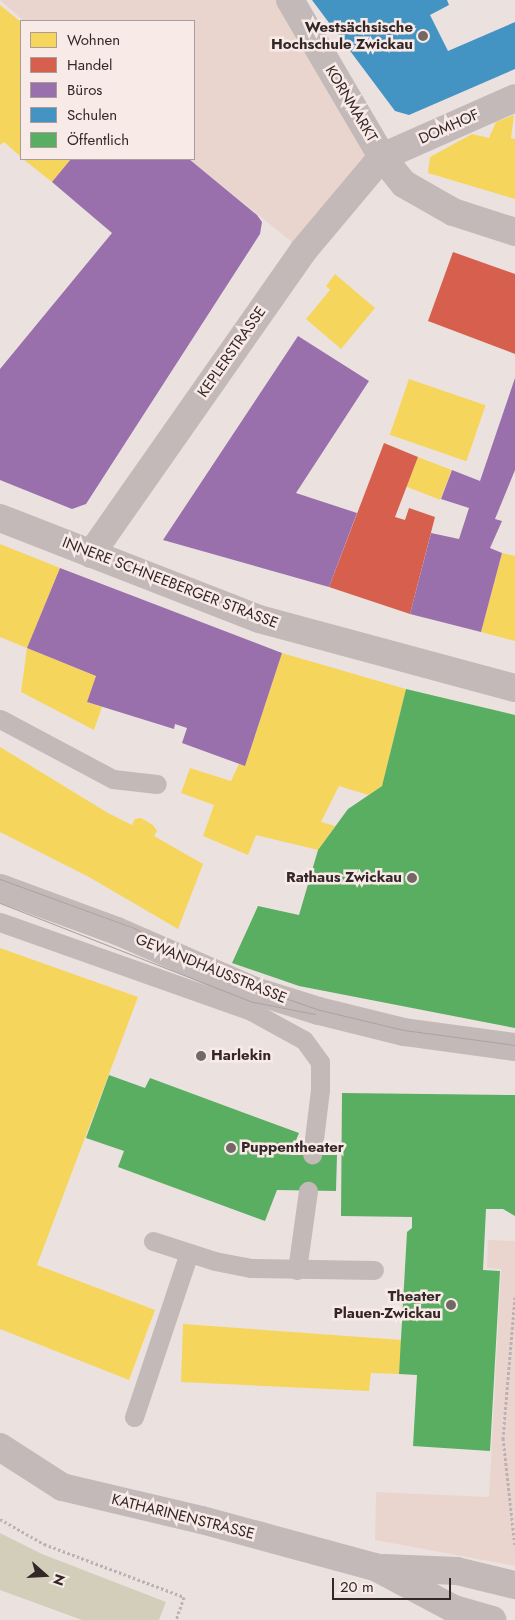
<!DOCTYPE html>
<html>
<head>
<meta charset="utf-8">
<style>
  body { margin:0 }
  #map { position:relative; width:515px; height:1620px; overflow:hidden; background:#ebe2df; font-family:Jost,sans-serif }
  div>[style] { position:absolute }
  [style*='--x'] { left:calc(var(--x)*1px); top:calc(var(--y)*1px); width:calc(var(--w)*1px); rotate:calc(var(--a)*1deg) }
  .green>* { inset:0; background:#d2ceba }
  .plaza>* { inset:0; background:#e9d5ce }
  .homes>* { inset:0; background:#f6d55c; transform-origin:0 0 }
  .shops>* { inset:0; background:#d6604d }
  .offices>* { inset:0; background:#9970ab }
  .schools>* { inset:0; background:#4393c3 }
  .public>* { inset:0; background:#5aae61 }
  .path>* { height:3px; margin-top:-1.5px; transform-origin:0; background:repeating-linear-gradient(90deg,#bcb2b1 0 2.5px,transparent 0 5px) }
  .lane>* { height:19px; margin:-9.5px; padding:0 9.5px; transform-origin:9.5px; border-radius:9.5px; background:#c3b9b8 }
  .street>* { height:28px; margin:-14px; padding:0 14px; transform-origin:14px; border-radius:14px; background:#c3b9b8 }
  .tram>* { height:1px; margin:-0.5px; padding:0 0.5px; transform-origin:0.5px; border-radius:0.5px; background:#aba3a2 }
  .dots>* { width:14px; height:14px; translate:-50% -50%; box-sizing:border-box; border:2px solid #f8eae6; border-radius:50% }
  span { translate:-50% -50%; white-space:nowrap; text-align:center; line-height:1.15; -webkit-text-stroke:5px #f8eae6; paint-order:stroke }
  .poi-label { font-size:15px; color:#342727; font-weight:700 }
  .right { translate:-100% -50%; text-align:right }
  .left { translate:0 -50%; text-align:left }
  .street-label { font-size:15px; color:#342727 }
  .legend { position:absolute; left:20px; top:20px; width:175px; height:140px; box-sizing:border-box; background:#f8eae6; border:1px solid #aa9c9a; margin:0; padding:6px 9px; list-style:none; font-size:15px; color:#342727 }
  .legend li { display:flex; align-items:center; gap:10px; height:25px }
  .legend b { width:25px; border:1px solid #aa9c9a }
  .north { position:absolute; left:20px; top:1550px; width:50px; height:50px; -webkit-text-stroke:4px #f8eae6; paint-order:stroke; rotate:109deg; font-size:14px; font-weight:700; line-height:20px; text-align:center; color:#342727 }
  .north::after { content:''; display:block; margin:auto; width:18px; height:22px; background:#342727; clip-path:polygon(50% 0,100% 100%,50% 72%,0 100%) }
  .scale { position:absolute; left:332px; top:1578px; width:119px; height:22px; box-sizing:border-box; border:2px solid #342727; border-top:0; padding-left:6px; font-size:15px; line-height:18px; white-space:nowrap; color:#342727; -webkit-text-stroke:4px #f8eae6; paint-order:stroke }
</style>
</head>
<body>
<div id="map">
  <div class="green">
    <div style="clip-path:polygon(0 1533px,42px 1554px,166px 1602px,159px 1620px,82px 1620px,0 1590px)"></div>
  </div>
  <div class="plaza">
    <div style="clip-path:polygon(0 0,284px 0,377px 165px,303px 251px,189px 159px,194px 159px,194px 21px,24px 21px)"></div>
    <div style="clip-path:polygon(488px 1240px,515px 1241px,515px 1566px,375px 1540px,376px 1492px,489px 1497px,501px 1269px,487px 1268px)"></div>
  </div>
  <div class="homes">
    <div style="clip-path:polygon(0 5px,21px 22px,21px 157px,4px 142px,0 145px)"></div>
    <div style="clip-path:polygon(514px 115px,511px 138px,515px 139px,515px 199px,428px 173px,430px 157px,472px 134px,489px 138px,496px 122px)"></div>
    <div style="clip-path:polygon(23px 159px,71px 159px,52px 182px)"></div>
    <div style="clip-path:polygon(335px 274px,375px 308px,341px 349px,306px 319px,330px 290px,326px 286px)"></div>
    <div style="left:409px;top:379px;width:81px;height:59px;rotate:19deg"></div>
    <div style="left:418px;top:457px;width:36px;height:32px;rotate:21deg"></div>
    <div style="clip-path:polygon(0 544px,60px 568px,27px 648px,0 637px)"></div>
    <div style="clip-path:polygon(502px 553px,515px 556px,515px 641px,481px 632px)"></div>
    <div style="clip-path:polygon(27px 648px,96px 676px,87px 702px,102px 707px,94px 730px,21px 692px)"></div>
    <div style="clip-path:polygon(282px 653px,406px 689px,382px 786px,368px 795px,339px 786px,321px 822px,335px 826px,318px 850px,256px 835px,248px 855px,203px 836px,214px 805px,181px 793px,190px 768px,231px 781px,239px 764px,245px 766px)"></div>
    <div style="clip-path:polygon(0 747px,108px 813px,132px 825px,135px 819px,141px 818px,153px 825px,157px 831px,154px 836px,203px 864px,178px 929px,89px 877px,0 832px)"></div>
    <div style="clip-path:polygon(0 948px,138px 997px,37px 1265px,155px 1310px,129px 1380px,0 1329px)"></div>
    <div style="clip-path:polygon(183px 1324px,402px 1340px,399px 1374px,371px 1373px,369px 1391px,181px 1382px)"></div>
  </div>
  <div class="shops">
    <div style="clip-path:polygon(453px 252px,515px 274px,515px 354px,428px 321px)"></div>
    <div style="clip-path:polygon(384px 443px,418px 457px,395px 517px,405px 520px,409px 508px,435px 517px,410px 614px,329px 587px)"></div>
  </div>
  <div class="offices">
    <div style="clip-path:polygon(71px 159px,189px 159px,257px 215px,262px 222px,260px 234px,86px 504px,72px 509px,0 480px,0 369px,112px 233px,52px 182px)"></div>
    <div style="clip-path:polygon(298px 336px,369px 381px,296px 493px,357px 513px,329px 587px,163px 540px)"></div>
    <div style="clip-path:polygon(515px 378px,515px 470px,495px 519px,502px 521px,490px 548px,502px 553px,481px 632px,410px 614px,431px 533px,459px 539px,469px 508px,441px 499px,452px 470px,480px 481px)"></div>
    <div style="clip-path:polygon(60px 568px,282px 653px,245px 766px,182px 743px,187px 728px,175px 724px,174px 729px,87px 702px,96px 676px,27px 648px)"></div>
  </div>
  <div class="schools">
    <div style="clip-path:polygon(312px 0,447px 0,449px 5px,430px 15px,448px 51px,515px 22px,515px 69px,409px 115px,395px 111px)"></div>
  </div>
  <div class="public">
    <div style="clip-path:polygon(406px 689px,515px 715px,515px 1028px,299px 986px,232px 963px,258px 906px,299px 915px,318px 850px,348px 809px,382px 786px)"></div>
    <div style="clip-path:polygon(109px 1075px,145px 1088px,150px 1078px,299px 1133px,290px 1155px,337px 1155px,336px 1191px,277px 1190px,265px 1221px,118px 1167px,124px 1151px,86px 1138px)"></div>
    <div style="clip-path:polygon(342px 1093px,515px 1095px,515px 1216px,503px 1209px,486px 1209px,483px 1270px,500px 1271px,490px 1451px,413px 1446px,417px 1375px,399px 1374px,407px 1232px,412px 1228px,412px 1217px,341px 1216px)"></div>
  </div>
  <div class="path">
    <div style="--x:515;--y:1297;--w:142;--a:94.9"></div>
    <div style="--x:503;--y:1438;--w:110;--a:83.7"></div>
    <div style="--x:0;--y:1519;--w:51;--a:29.6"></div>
    <div style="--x:44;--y:1544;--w:150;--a:20.7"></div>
    <div style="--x:184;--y:1597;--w:24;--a:109"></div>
  </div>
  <div class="lane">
    <div style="--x:0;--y:719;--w:128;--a:28"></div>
    <div style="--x:113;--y:779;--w:44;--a:6.5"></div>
    <div style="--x:0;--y:922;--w:266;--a:19.5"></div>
    <div style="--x:251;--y:1011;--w:60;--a:28.7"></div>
    <div style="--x:304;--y:1040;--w:27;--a:54"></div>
    <div style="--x:320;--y:1062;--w:28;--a:90"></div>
    <div style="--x:320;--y:1090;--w:65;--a:97"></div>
    <div style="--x:153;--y:1241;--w:65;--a:17.9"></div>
    <div style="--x:215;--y:1261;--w:37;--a:11"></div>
    <div style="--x:251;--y:1268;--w:123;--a:0.9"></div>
    <div style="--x:297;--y:1270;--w:80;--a:-82.1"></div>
    <div style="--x:134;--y:1417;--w:173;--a:-71.5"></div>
  </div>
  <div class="street">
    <div style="--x:290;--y:0;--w:182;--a:59.6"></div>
    <div style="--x:382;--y:157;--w:35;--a:51"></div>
    <div style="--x:404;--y:184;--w:56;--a:29.7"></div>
    <div style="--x:453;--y:212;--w:65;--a:17.9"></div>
    <div style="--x:382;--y:157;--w:145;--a:-23.9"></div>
    <div style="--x:0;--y:518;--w:278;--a:21.3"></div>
    <div style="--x:259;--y:619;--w:265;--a:15.1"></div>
    <div style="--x:91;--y:554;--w:370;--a:-55"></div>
    <div style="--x:303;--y:251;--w:123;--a:-50"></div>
    <div style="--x:0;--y:888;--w:125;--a:20.2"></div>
    <div style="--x:117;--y:931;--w:150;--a:23.5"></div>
    <div style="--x:255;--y:991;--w:67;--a:17.4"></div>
    <div style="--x:319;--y:1011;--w:88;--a:13.9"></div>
    <div style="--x:404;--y:1032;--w:112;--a:7.7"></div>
    <div style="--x:0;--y:1447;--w:74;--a:32.8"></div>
    <div style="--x:62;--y:1487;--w:144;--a:13.3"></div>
    <div style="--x:202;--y:1520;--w:179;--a:15.2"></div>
    <div style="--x:375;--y:1567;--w:89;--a:28"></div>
    <div style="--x:454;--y:1609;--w:40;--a:16"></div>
    <div style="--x:384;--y:1568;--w:73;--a:2.4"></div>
    <div style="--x:457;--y:1571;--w:60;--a:13.6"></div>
  </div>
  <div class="tram">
    <div style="--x:0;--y:879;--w:143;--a:20.1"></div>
    <div style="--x:134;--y:928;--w:106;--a:28.3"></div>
    <div style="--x:227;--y:978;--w:98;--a:19"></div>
    <div style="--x:320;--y:1010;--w:86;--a:13.4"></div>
    <div style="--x:404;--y:1030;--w:112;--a:7.7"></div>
    <div style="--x:0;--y:903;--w:272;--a:21.4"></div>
    <div style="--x:253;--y:1002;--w:63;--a:11"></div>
  </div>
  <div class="dots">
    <div style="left:423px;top:36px;background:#746867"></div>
    <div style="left:412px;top:878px;background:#746867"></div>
    <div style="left:201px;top:1056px;background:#746867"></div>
    <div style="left:231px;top:1148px;background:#746867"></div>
    <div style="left:451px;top:1305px;background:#746867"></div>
  </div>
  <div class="poi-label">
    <span class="right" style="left:413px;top:36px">Westsächsische<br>Hochschule Zwickau</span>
    <span class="right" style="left:402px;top:878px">Rathaus Zwickau</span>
    <span class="left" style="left:211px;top:1056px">Harlekin</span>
    <span class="left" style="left:241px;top:1148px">Puppentheater</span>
    <span class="right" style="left:441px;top:1305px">Theater<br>Plauen-Zwickau</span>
  </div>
  <div class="street-label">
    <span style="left:351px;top:104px;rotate:59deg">KORNMARKT</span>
    <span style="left:449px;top:127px;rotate:-24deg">DOMHOF</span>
    <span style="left:232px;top:352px;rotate:-55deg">KEPLERSTRASSE</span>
    <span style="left:170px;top:583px;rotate:21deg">INNERE SCHNEEBERGER STRASSE</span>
    <span style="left:211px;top:969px;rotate:22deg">GEWANDHAUSSTRASSE</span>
    <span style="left:183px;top:1517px;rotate:14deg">KATHARINENSTRASSE</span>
  </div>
  <ul class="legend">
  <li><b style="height:14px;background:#f6d55c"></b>Wohnen</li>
  <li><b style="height:14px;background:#d6604d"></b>Handel</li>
  <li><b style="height:14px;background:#9970ab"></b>Büros</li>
  <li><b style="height:14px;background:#4393c3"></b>Schulen</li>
  <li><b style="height:14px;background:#5aae61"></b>Öffentlich</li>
  </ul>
  <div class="north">N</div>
  <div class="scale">20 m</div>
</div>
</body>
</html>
